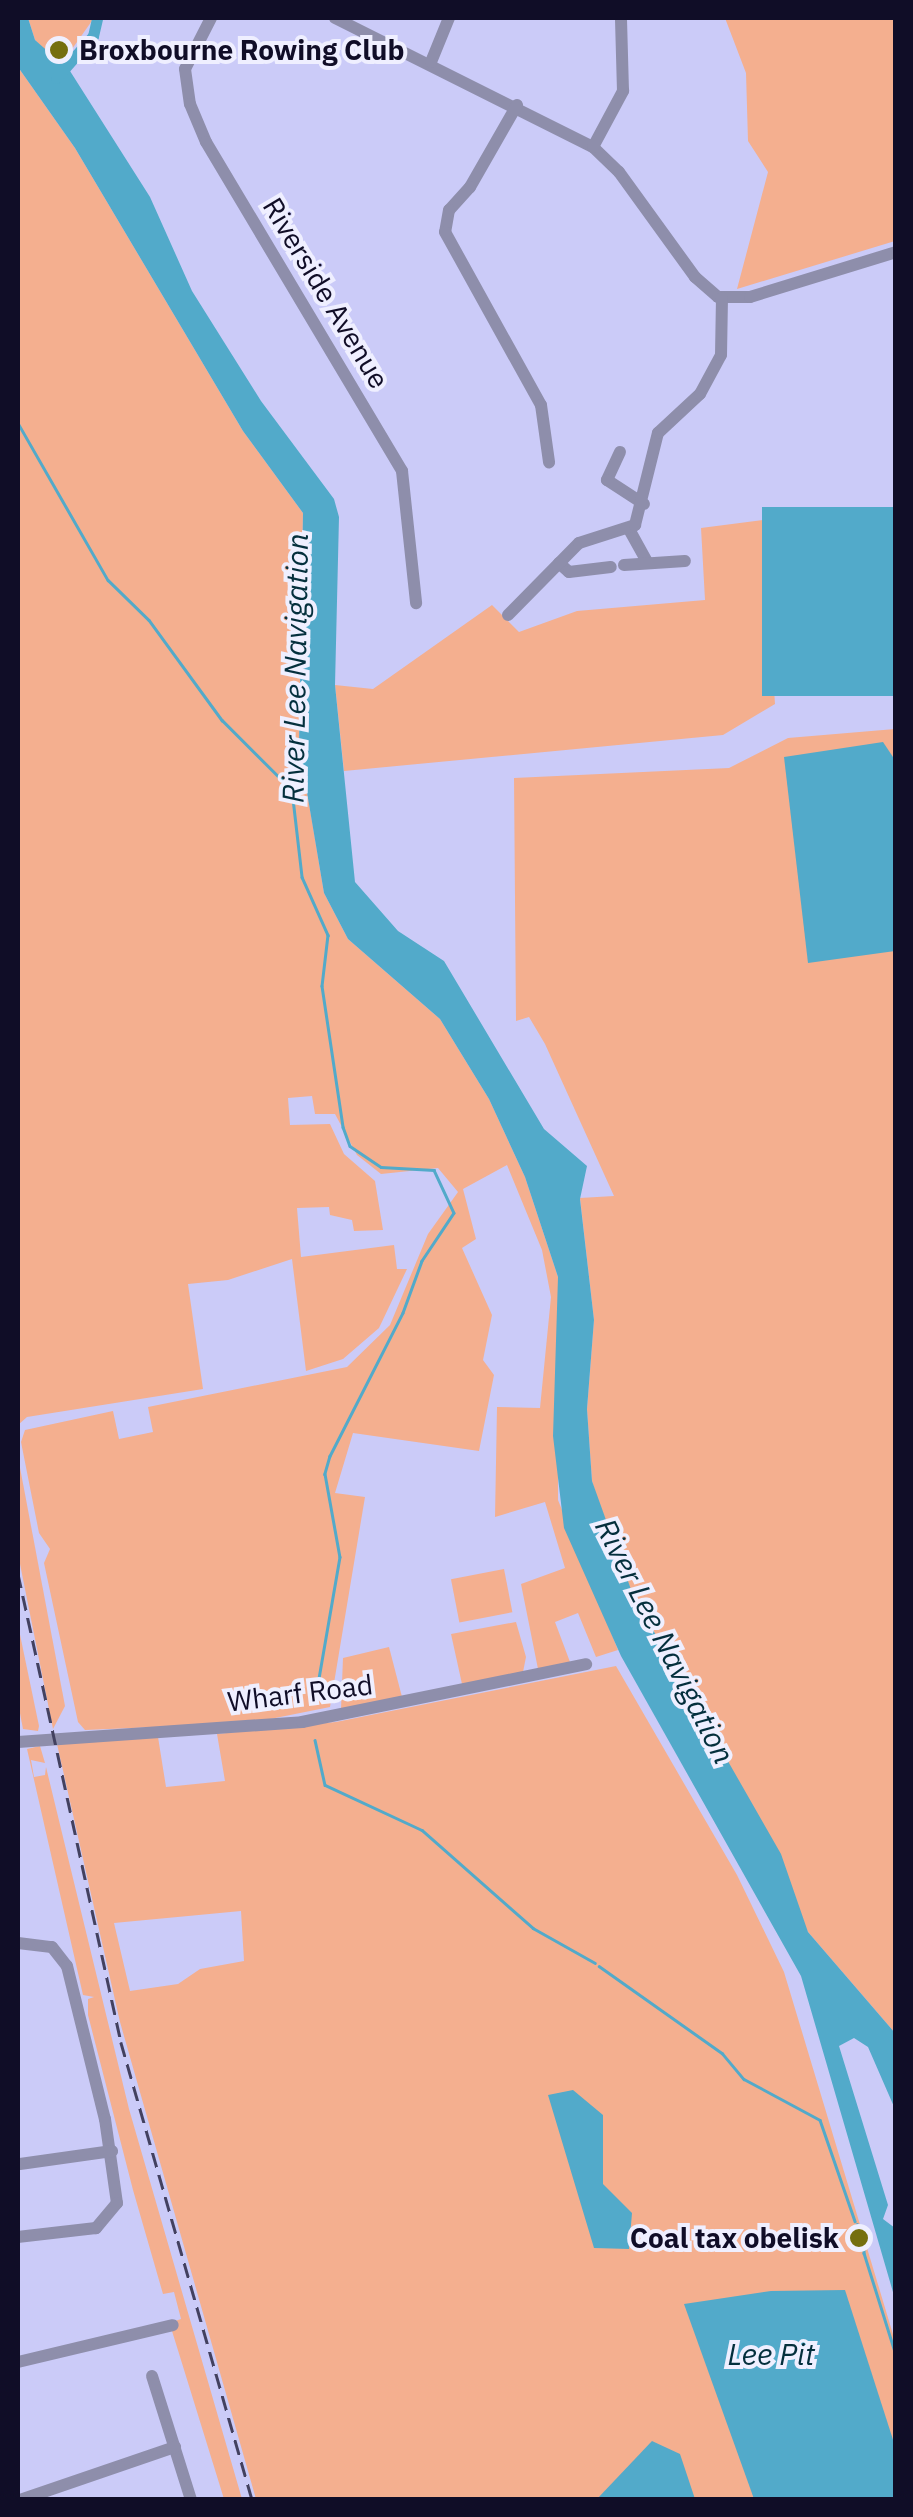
<!DOCTYPE html>
<html>
<head>
<meta charset="utf-8">
<style>
  body { margin:0 }
  #map { position:relative; width:913px; height:2517px; overflow:hidden; background:#cbcbf8; font-family:"IBM Plex Sans",sans-serif }
  div>[style] { position:absolute }
  [style*='--x'] { left:calc(var(--x)*1px); top:calc(var(--y)*1px); width:calc(var(--w)*1px); rotate:calc(var(--a)*1deg) }
  .green>* { inset:0; background:#f4af8f; transform-origin:0 0 }
  .water>* { inset:0; background:#52aaca; transform-origin:0 0 }
  .stream>* { height:2.5px; margin:-1.25px; padding:0 1.25px; transform-origin:1.25px; border-radius:1.25px; background:#52aaca }
  .canal>* { height:11px; margin:-5.5px; padding:0 5.5px; transform-origin:5.5px; border-radius:5.5px; background:#52aaca }
  .minor>* { height:12px; margin:-6px; padding:0 6px; transform-origin:6px; border-radius:6px; background:#8e8eab }
  .rail>* { height:2.5px; margin-top:-1.25px; transform-origin:0; background:repeating-linear-gradient(90deg,#434160 0 15px,transparent 0 23px) }
  .dots>* { width:28px; height:28px; translate:-50% -50%; box-sizing:border-box; border:5px solid #efefff; border-radius:50% }
  span { translate:-50% -50%; white-space:nowrap; text-align:center; line-height:1.15; -webkit-text-stroke:8px #efefff; paint-order:stroke }
  .poi-label { font-size:28px; color:#100d27; font-weight:700 }
  .left { translate:0 -50%; text-align:left }
  .right { translate:-100% -50%; text-align:right }
  .street-label { font-size:28px; color:#100d27 }
  .water-label { font-size:30px; color:#042f3d; font-style:italic }
  .frame { position:absolute; inset:0; border:20px solid #100d27; pointer-events:none }
</style>
</head>
<body>
<div id="map">
  <div class="green">
    <div style="clip-path:polygon(28px 18px,94px 18px,60px 66px,35px 40px)"></div>
    <div style="clip-path:polygon(725px 18px,895px 18px,895px 241px,737px 289px,768px 172px,748px 141px,746px 73px)"></div>
    <div style="clip-path:polygon(18px 67px,75px 148px,243px 431px,303px 513px,299px 744px,324px 893px,348px 939px,440px 1019px,489px 1099px,525px 1177px,558px 1277px,558px 1500px,618px 1650px,596px 1657px,578px 1613px,555px 1622px,570px 1662px,538px 1669px,521px 1584px,565px 1568px,545px 1502px,495px 1517px,497px 1407px,540px 1408px,551px 1297px,542px 1250px,507px 1165px,463px 1189px,476px 1239px,462px 1248px,492px 1315px,483px 1360px,494px 1375px,479px 1451px,353px 1433px,335px 1493px,365px 1497px,330px 1707px,250px 1723px,85px 1730px,78px 1722px,44px 1563px,50px 1549px,39px 1533px,21px 1442px,25px 1430px,113px 1411px,119px 1439px,153px 1432px,148px 1407px,347px 1367px,390px 1325px,428px 1234px,458px 1192px,438px 1168px,381px 1174px,357px 1155px,335px 1114px,315px 1114px,312px 1096px,288px 1098px,290px 1125px,330px 1124px,344px 1154px,375px 1181px,383px 1230px,354px 1231px,352px 1220px,330px 1215px,329px 1207px,297px 1208px,301px 1257px,394px 1245px,397px 1269px,407px 1269px,379px 1328px,343px 1359px,306px 1371px,292px 1259px,228px 1280px,188px 1284px,203px 1389px,27px 1417px,18px 1425px)"></div>
    <div style="clip-path:polygon(763px 520px,775px 704px,723px 735px,344px 771px,335px 685px,373px 689px,492px 605px,519px 632px,577px 611px,705px 600px,701px 528px)"></div>
    <div style="clip-path:polygon(895px 729px,895px 2033px,808px 1932px,633px 1595px,604px 1523px,592px 1481px,587px 1409px,594px 1320px,580px 1198px,614px 1196px,545px 1044px,529px 1017px,516px 1021px,514px 778px,729px 768px,788px 738px)"></div>
    <div style="clip-path:polygon(18px 1457px,65px 1706px,53px 1729px,18px 1554px)"></div>
    <div style="left:504px;top:1569px;width:44px;height:54px;rotate:79deg"></div>
    <div style="clip-path:polygon(516px 1622px,526px 1657px,523px 1672px,462px 1684px,451px 1634px)"></div>
    <div style="clip-path:polygon(18px 1625px,39px 1726px,38px 1731px,23px 1729px,18px 1703px)"></div>
    <div style="clip-path:polygon(389px 1647px,402px 1697px,341px 1709px,343px 1658px)"></div>
    <div style="clip-path:polygon(evenodd,616px 1666px,737px 1875px,784px 1972px,895px 2341px,895px 2499px,256px 2499px,120px 2022px,57px 1744px,158px 1737px,166px 1787px,225px 1781px,217px 1734px,336px 1722px,616px 1666px,241px 1911px,244px 1961px,200px 1969px,178px 1984px,130px 1991px,114px 1923px,241px 1911px)"></div>
    <div style="clip-path:polygon(40px 1746px,45px 1763px,31px 1760px,34px 1777px,45px 1775px,46px 1767px,129px 2109px,242px 2499px,224px 2499px,172px 2331px,172px 2322px,181px 2319px,174px 2292px,163px 2294px,133px 2190px,88px 2015px,88px 1999px,94px 1997px,83px 1995px,27px 1749px)"></div>
  </div>
  <div class="water">
    <div style="clip-path:polygon(18px 18px,28px 18px,35px 40px,70px 71px,150px 197px,192px 291px,261px 401px,334px 499px,339px 517px,335px 685px,355px 882px,398px 931px,444px 961px,544px 1129px,587px 1166px,580px 1199px,594px 1320px,587px 1409px,592px 1481px,633px 1595px,781px 1854px,808px 1932px,895px 2033px,895px 2109px,868px 2047px,854px 2038px,839px 2046px,888px 2205px,883px 2219px,895px 2228px,895px 2299px,801px 1976px,621px 1656px,564px 1528px,553px 1436px,558px 1277px,525px 1177px,489px 1099px,440px 1019px,348px 939px,324px 893px,299px 745px,303px 513px,243px 431px,75px 148px,18px 67px)"></div>
    <div style="left:895px;top:507px;width:189px;height:133px;rotate:90deg"></div>
    <div style="clip-path:polygon(883px 742px,895px 760px,895px 951px,808px 963px,784px 757px)"></div>
    <div style="clip-path:polygon(573px 2090px,603px 2115px,603px 2184px,632px 2213px,629px 2249px,594px 2248px,548px 2095px)"></div>
    <div style="clip-path:polygon(845px 2290px,895px 2446px,895px 2499px,754px 2499px,684px 2304px,771px 2291px)"></div>
    <div style="clip-path:polygon(652px 2441px,680px 2454px,695px 2499px,597px 2499px)"></div>
  </div>
  <div class="stream">
    <div style="--x:18;--y:423;--w:181;--a:60.2"></div>
    <div style="--x:108;--y:580;--w:57;--a:44.3"></div>
    <div style="--x:149;--y:620;--w:124;--a:53.9"></div>
    <div style="--x:222;--y:720;--w:99;--a:45"></div>
    <div style="--x:292;--y:790;--w:88;--a:83.4"></div>
    <div style="--x:302;--y:877;--w:64;--a:65.9"></div>
    <div style="--x:328;--y:935;--w:51;--a:96.7"></div>
    <div style="--x:322;--y:986;--w:143;--a:81.5"></div>
    <div style="--x:343;--y:1127;--w:20;--a:70"></div>
    <div style="--x:350;--y:1146;--w:37;--a:34"></div>
    <div style="--x:381;--y:1167;--w:53;--a:3.2"></div>
    <div style="--x:434;--y:1170;--w:47;--a:65.1"></div>
    <div style="--x:454;--y:1213;--w:58;--a:123.7"></div>
    <div style="--x:422;--y:1261;--w:55;--a:110.1"></div>
    <div style="--x:403;--y:1313;--w:161;--a:117"></div>
    <div style="--x:330;--y:1456;--w:19;--a:106"></div>
    <div style="--x:325;--y:1474;--w:84;--a:79.8"></div>
    <div style="--x:340;--y:1557;--w:147;--a:99.8"></div>
    <div style="--x:315;--y:1740;--w:46;--a:77.5"></div>
    <div style="--x:325;--y:1785;--w:107;--a:24.9"></div>
    <div style="--x:422;--y:1830;--w:148;--a:41.4"></div>
    <div style="--x:533;--y:1928;--w:71;--a:29.4"></div>
    <div style="--x:599;--y:1966;--w:151;--a:35.3"></div>
    <div style="--x:722;--y:2053;--w:34;--a:50"></div>
    <div style="--x:744;--y:2079;--w:86;--a:28.3"></div>
    <div style="--x:820;--y:2120;--w:107;--a:70.9"></div>
    <div style="--x:857;--y:2224;--w:9;--a:41"></div>
    <div style="--x:864;--y:2233;--w:20;--a:90"></div>
    <div style="--x:864;--y:2253;--w:107;--a:72.6"></div>
  </div>
  <div class="canal">
    <div style="--x:56;--y:78;--w:56;--a:-48.6"></div>
    <div style="--x:93;--y:36;--w:18;--a:-77"></div>
  </div>
  <div class="minor">
    <div style="--x:211;--y:18;--w:57;--a:117"></div>
    <div style="--x:185;--y:69;--w:35;--a:82"></div>
    <div style="--x:190;--y:104;--w:41;--a:67.2"></div>
    <div style="--x:206;--y:142;--w:383;--a:59.2"></div>
    <div style="--x:402;--y:471;--w:133;--a:83.9"></div>
    <div style="--x:335;--y:18;--w:288;--a:26.6"></div>
    <div style="--x:593;--y:147;--w:36;--a:44"></div>
    <div style="--x:619;--y:172;--w:130;--a:54.1"></div>
    <div style="--x:695;--y:277;--w:30;--a:41"></div>
    <div style="--x:718;--y:297;--w:32;--a:0"></div>
    <div style="--x:750;--y:297;--w:153;--a:-17.1"></div>
    <div style="--x:431;--y:62;--w:48;--a:-67.8"></div>
    <div style="--x:517;--y:105;--w:95;--a:119.8"></div>
    <div style="--x:470;--y:187;--w:31;--a:132"></div>
    <div style="--x:449;--y:210;--w:22;--a:100"></div>
    <div style="--x:445;--y:232;--w:198;--a:61"></div>
    <div style="--x:541;--y:405;--w:58;--a:82"></div>
    <div style="--x:593;--y:147;--w:64;--a:-61.8"></div>
    <div style="--x:623;--y:91;--w:73;--a:-91.6"></div>
    <div style="--x:620;--y:452;--w:31;--a:115"></div>
    <div style="--x:607;--y:480;--w:44;--a:33"></div>
    <div style="--x:630;--y:531;--w:35;--a:61"></div>
    <div style="--x:559;--y:563;--w:13;--a:42"></div>
    <div style="--x:569;--y:572;--w:42;--a:-6.8"></div>
    <div style="--x:624;--y:565;--w:61;--a:-3.8"></div>
    <div style="--x:508;--y:615;--w:101;--a:-45.4"></div>
    <div style="--x:579;--y:543;--w:59;--a:-17.8"></div>
    <div style="--x:635;--y:525;--w:95;--a:-76"></div>
    <div style="--x:658;--y:433;--w:57;--a:-42.9"></div>
    <div style="--x:700;--y:394;--w:44;--a:-61.7"></div>
    <div style="--x:721;--y:355;--w:57;--a:-89"></div>
    <div style="--x:18;--y:1742;--w:285;--a:-4"></div>
    <div style="--x:302;--y:1722;--w:290;--a:-11.5"></div>
    <div style="--x:18;--y:1943;--w:34;--a:7"></div>
    <div style="--x:52;--y:1947;--w:24;--a:52"></div>
    <div style="--x:67;--y:1966;--w:158;--a:76.1"></div>
    <div style="--x:105;--y:2119;--w:85;--a:81.9"></div>
    <div style="--x:117;--y:2203;--w:33;--a:130"></div>
    <div style="--x:96;--y:2228;--w:79;--a:173.4"></div>
    <div style="--x:20;--y:2164;--w:93;--a:-8"></div>
    <div style="--x:18;--y:2362;--w:159;--a:-13.4"></div>
    <div style="--x:152;--y:2376;--w:130;--a:72.5"></div>
    <div style="--x:20;--y:2500;--w:164;--a:-18.9"></div>
  </div>
  <div class="rail">
    <div style="--x:18;--y:1573;--w:480;--a:77.6"></div>
    <div style="--x:121;--y:2042;--w:476;--a:74"></div>
  </div>
  <div class="dots">
    <div style="left:59px;top:50px;background:#756f0f"></div>
    <div style="left:859px;top:2238px;background:#756f0f"></div>
  </div>
  <div class="poi-label">
    <span class="left" style="left:79px;top:50px">Broxbourne Rowing Club</span>
    <span class="right" style="left:839px;top:2238px">Coal tax obelisk</span>
  </div>
  <div class="street-label">
    <span style="left:326px;top:293px;rotate:59deg">Riverside Avenue</span>
    <span style="left:300px;top:1693px;rotate:-7deg">Wharf Road</span>
  </div>
  <div class="water-label">
    <span style="left:295px;top:668px;rotate:-89deg">River Lee Navigation</span>
    <span style="left:665px;top:1641px;rotate:63deg">River Lee Navigation</span>
    <span style="left:771px;top:2354px">Lee Pit</span>
  </div>
  <div class="frame"></div>
</div>
</body>
</html>
